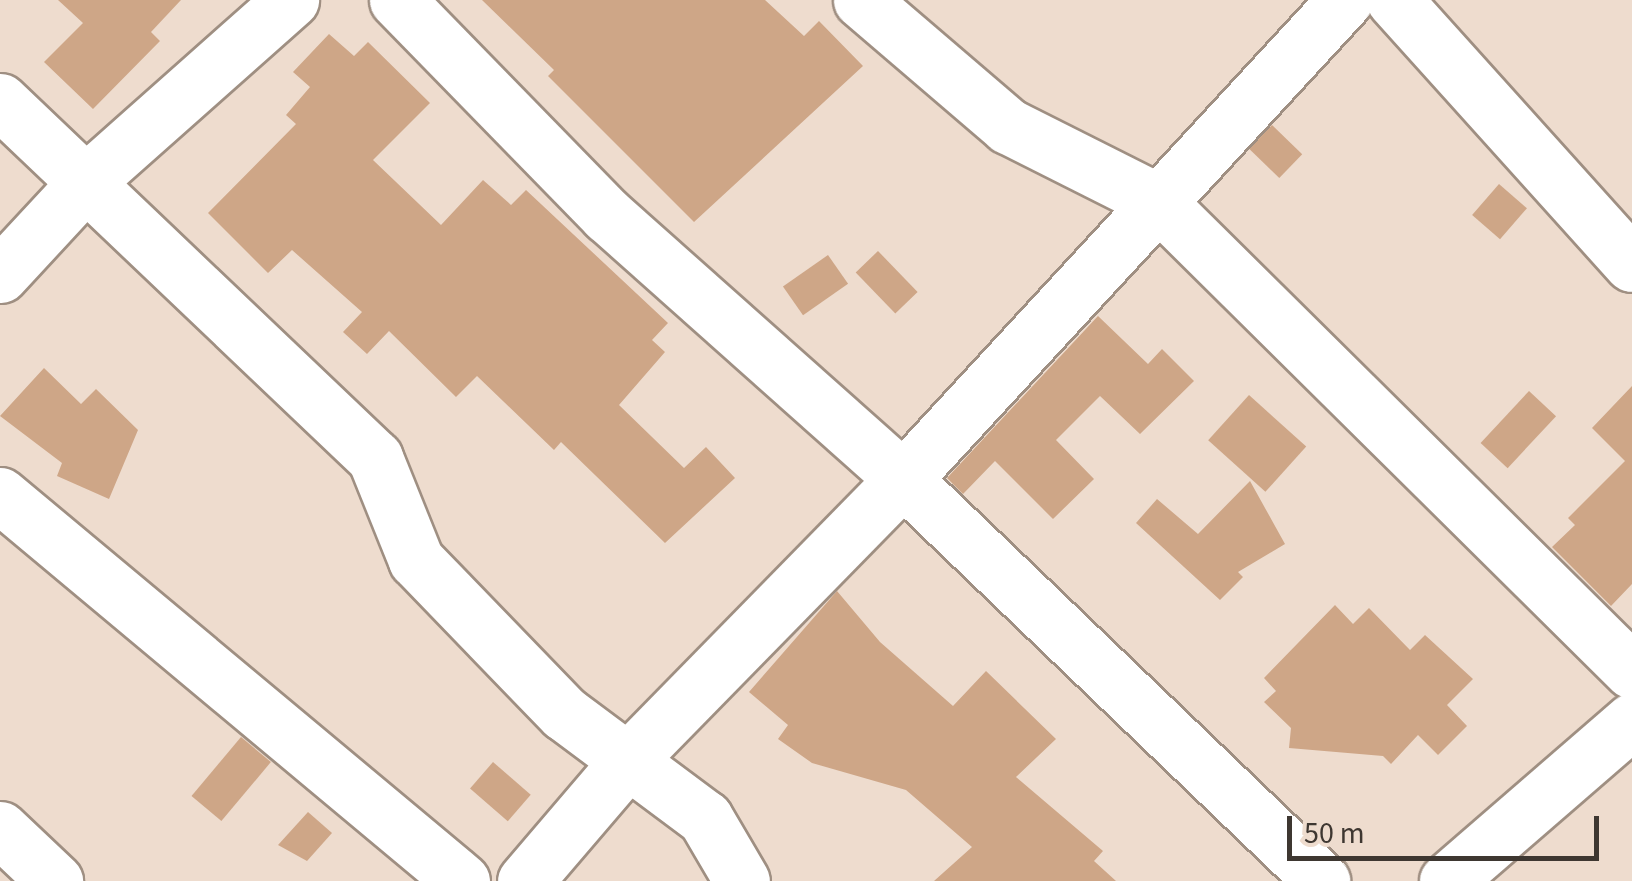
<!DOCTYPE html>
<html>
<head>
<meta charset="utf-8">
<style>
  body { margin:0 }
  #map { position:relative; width:1632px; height:881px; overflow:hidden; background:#eedcce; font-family:"Source Sans 3",sans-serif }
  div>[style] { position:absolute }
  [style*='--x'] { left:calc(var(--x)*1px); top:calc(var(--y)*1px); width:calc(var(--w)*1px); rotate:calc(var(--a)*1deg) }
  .building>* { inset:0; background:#cea687; transform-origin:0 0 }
  .roads { filter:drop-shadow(2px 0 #9f8f82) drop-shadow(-2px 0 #9f8f82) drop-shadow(0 2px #9f8f82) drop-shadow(0 -2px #9f8f82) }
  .minor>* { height:55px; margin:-27.5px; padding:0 27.5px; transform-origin:27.5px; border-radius:27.5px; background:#fff }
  span { translate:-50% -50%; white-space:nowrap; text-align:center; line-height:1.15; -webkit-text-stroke:10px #eedcce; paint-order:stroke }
  .scale { position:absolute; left:1287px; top:816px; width:312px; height:45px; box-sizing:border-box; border:5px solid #3e3731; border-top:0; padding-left:12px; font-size:30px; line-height:35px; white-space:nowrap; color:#3e3731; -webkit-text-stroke:8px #eedcce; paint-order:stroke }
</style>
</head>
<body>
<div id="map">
  <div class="building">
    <div style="clip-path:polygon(58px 0,181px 0,151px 32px,160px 41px,93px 109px,44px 62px,83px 23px)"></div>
    <div style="clip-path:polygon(482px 0,765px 0,804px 36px,819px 21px,863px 66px,694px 222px,548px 76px,554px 70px)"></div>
    <div style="clip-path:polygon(329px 34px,354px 56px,368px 42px,430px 103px,373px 160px,441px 225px,483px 180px,511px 205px,526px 190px,668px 323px,652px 340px,665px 352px,619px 405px,684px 468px,706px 447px,735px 478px,665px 543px,561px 442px,554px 450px,477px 376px,456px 397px,389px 331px,367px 354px,343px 332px,362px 312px,292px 250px,268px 273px,208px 213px,296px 124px,286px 115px,310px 87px,293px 72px)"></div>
    <div style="left:1272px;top:125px;width:42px;height:33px;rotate:44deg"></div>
    <div style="left:1499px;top:184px;width:37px;height:41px;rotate:41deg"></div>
    <div style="left:878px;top:251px;width:57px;height:31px;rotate:46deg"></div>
    <div style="left:828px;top:255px;width:35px;height:55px;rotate:55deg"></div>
    <div style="clip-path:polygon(1098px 316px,1148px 364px,1162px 349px,1194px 381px,1140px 434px,1100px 396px,1056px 440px,1094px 479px,1053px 519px,995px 461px,963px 494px,947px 478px)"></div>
    <div style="clip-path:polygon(44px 368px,81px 404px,96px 389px,138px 430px,109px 499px,57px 476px,62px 463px,0 416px)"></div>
    <div style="clip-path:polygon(1632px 386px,1632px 584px,1611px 606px,1552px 547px,1575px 525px,1568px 518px,1625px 461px,1592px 428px)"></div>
    <div style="left:1529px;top:391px;width:37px;height:71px;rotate:43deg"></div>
    <div style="left:1249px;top:395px;width:77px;height:61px;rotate:42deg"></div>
    <div style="clip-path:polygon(1250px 481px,1285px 544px,1238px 572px,1243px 577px,1220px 600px,1136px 523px,1157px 499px,1198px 534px)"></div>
    <div style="clip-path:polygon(837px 591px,880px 642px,953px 706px,986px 671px,1056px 739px,1016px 777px,1103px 851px,1094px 861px,1116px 881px,934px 881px,972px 847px,906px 790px,812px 763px,778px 739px,788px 725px,749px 692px)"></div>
    <div style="clip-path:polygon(1335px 605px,1353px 624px,1369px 608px,1410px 650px,1425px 635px,1473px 679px,1447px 705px,1467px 726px,1438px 755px,1418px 735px,1391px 764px,1383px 756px,1289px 748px,1291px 728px,1264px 702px,1276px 691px,1264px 678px)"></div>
    <div style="left:241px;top:737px;width:39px;height:77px;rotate:40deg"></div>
    <div style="left:493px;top:762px;width:50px;height:35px;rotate:41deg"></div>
    <div style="clip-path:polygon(308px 812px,332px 833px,307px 861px,278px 845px)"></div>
  </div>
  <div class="roads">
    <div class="minor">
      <div style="--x:397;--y:0;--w:301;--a:45.7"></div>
      <div style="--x:607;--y:215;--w:397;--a:41.7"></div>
      <div style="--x:903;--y:479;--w:581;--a:43.81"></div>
      <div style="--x:861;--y:0;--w:194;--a:40.6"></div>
      <div style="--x:1008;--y:126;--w:167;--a:26.7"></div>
      <div style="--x:1157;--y:201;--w:668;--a:44.7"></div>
      <div style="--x:1394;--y:0;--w:355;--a:48"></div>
      <div style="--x:0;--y:101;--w:518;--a:43.59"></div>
      <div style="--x:375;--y:458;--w:110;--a:68.1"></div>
      <div style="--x:416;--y:560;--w:213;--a:46"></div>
      <div style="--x:564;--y:713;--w:176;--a:36.7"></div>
      <div style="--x:705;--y:818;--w:73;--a:59.6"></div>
      <div style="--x:0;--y:275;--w:128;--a:-47.2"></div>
      <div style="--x:87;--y:181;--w:273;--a:-41.6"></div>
      <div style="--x:0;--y:495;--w:602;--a:39.88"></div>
      <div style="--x:0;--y:829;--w:76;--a:43.4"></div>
      <div style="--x:525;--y:881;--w:162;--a:-49.5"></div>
      <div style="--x:630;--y:758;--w:390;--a:-45.6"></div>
      <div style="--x:903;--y:479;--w:652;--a:-47.3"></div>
      <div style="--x:1447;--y:881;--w:245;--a:-40.9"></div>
    </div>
  </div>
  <div class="scale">50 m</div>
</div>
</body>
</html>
